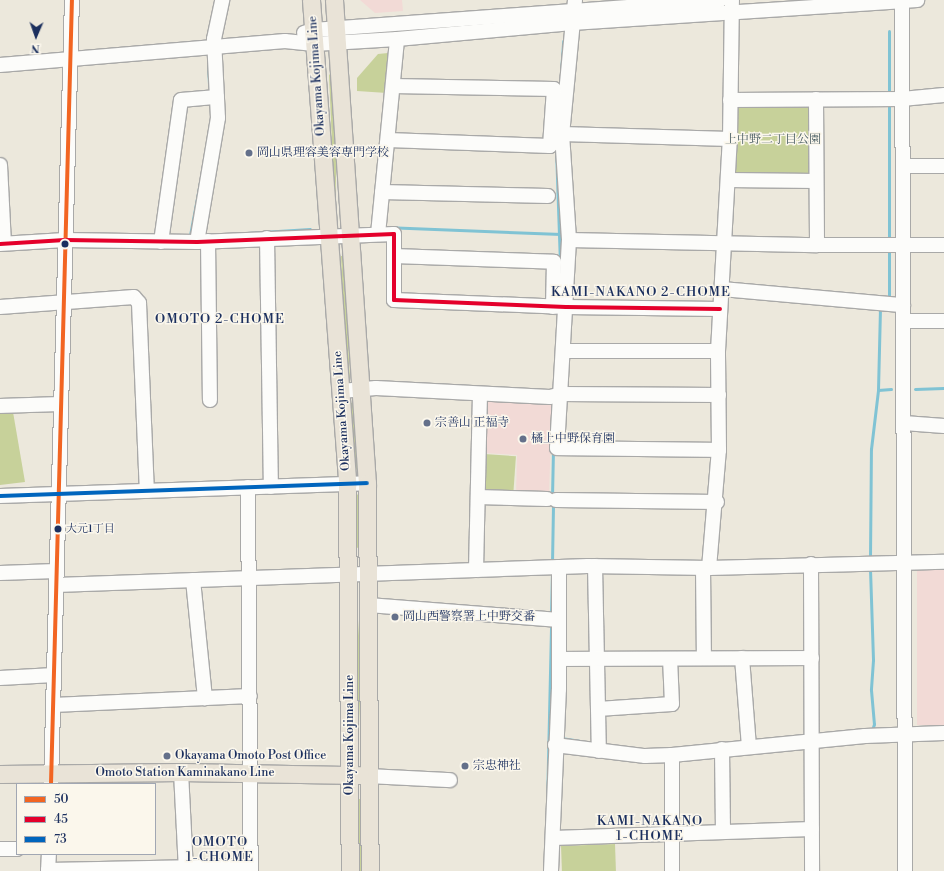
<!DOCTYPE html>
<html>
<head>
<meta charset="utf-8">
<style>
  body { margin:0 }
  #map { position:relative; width:944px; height:871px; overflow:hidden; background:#ece8dc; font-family:"Libre Bodoni","Noto Serif JP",serif }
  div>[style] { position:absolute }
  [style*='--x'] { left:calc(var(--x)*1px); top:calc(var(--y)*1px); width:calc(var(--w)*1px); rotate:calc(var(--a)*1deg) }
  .built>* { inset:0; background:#f2dad6; transform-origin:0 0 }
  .green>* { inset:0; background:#c7d19a; transform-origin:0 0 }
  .stream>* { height:3px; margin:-1.5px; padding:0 1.5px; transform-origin:1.5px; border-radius:1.5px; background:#80c3d4 }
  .roads { filter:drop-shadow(1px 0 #a9a9a8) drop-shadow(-1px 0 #a9a9a8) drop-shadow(0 1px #a9a9a8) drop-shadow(0 -1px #a9a9a8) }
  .minor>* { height:14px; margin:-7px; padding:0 7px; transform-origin:7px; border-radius:7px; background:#fcfcfa }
  .major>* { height:17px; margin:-8.5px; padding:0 8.5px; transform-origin:8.5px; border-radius:8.5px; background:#e9e3d7 }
  .bus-1>* { height:4px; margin:-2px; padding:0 2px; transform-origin:2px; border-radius:2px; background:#f26522 }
  .bus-2>* { height:4px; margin:-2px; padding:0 2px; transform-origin:2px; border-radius:2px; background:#e4002b }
  .bus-3>* { height:4px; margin:-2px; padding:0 2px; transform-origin:2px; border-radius:2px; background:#0065bd }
  .dots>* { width:11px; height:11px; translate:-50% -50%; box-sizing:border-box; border:2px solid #fbf7ec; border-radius:50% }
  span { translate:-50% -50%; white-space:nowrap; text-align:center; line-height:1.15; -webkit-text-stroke:3px #fbf7ec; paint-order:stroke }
  .bus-label { font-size:11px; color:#1b2f5e }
  .left { translate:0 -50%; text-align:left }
  .street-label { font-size:12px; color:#1b2f5e }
  .park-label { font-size:12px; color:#465a60 }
  .poi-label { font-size:12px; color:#1b2f5e }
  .neighbourhood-label { font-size:13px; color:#1b2f5e; letter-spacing:1px }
  .legend { position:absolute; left:16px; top:783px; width:140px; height:72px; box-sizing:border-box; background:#fbf7ec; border:1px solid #a1a7b3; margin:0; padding:5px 7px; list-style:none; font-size:12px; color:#1b2f5e }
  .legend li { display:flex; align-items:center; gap:8px; height:20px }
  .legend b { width:20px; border:1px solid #a1a7b3 }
  .north { position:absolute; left:16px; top:16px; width:40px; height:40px; -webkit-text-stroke:3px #fbf7ec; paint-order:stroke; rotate:182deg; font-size:11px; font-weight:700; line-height:16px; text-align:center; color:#1b2f5e }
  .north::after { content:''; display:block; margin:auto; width:14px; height:18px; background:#1b2f5e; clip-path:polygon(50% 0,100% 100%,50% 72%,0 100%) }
</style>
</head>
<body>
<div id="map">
  <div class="built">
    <div style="clip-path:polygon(360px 0,402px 0,403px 11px,375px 13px)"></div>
    <div style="clip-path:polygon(488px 399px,552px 402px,549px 496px,516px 496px,517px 455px,484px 453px,485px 402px)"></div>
    <div style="left:944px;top:567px;width:158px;height:27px;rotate:90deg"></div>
  </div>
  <div class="green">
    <div style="clip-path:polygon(388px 53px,390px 55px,387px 93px,357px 91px,357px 78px,378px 54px)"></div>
    <div style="clip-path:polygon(331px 73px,337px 145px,335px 213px,329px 75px)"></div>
    <div style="left:733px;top:103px;width:80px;height:73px"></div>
    <div style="clip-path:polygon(341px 256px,344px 256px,350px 380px,348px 379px,344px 322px)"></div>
    <div style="clip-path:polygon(354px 402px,358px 468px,356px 470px,353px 468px,349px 404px)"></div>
    <div style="clip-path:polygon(0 412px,13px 412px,25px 482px,0 485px)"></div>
    <div style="left:484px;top:454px;width:32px;height:41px;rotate:4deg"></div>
    <div style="clip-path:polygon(356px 494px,359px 495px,358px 548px,356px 547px)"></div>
    <div style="clip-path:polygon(360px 604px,361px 683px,358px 742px,356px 742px,356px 667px)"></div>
    <div style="clip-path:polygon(358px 799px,363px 799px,362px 871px,358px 871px)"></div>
    <div style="left:615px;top:844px;width:27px;height:54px;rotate:88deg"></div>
  </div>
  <div class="stream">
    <div style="--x:208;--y:65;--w:20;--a:87"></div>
    <div style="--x:561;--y:72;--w:31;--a:-86"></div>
    <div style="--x:889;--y:95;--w:64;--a:-90"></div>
    <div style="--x:889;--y:102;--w:139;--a:90"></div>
    <div style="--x:556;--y:149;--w:115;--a:88"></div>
    <div style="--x:384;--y:227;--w:177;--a:2.3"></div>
    <div style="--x:230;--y:234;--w:80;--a:-3.6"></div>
    <div style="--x:190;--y:235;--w:54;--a:-79.3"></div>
    <div style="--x:889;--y:248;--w:48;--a:90"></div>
    <div style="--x:915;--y:389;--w:29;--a:-2"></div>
    <div style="--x:878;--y:390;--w:81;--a:-88.6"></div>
    <div style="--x:552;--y:497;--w:48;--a:-88.8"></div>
    <div style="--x:868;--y:558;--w:2;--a:0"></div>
    <div style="--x:870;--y:558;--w:109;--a:-89.5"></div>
    <div style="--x:871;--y:449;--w:59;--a:-83.2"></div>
    <div style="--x:878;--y:390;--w:13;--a:-4"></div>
    <div style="--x:606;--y:560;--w:94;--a:0.6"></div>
    <div style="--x:552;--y:563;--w:60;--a:-89"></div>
    <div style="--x:870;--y:569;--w:91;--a:88.1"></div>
    <div style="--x:873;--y:660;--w:30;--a:94"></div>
    <div style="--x:871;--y:690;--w:34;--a:85"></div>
    <div style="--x:874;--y:724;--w:6;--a:108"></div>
    <div style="--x:551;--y:615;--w:44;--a:-88.7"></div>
    <div style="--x:561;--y:738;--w:18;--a:9"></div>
    <div style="--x:547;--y:805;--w:182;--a:-88.7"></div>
  </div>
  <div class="roads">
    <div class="minor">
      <div style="--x:575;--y:0;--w:135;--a:95.5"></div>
      <div style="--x:562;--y:134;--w:106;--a:86.2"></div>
      <div style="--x:569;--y:240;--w:208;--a:93.3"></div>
      <div style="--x:557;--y:448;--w:162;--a:0.7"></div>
      <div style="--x:902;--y:0;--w:871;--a:89.8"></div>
      <div style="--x:304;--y:33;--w:9;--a:-18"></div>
      <div style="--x:313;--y:30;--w:408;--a:-4.2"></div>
      <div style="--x:0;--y:65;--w:286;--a:-4.8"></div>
      <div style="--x:285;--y:41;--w:29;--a:6"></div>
      <div style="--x:314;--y:44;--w:83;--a:-3.4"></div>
      <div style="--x:397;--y:39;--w:176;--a:-5.2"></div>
      <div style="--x:572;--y:23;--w:346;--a:-3.8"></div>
      <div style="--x:816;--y:99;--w:146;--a:89.6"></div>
      <div style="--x:730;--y:100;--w:172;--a:-0.3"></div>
      <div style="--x:902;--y:99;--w:42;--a:-5.4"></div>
      <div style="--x:562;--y:134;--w:168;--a:1.7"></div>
      <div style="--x:388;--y:140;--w:162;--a:2.1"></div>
      <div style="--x:550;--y:146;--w:57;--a:-86"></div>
      <div style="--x:554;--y:89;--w:161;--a:-178.9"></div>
      <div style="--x:0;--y:165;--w:78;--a:87.1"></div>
      <div style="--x:903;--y:166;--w:41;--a:0"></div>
      <div style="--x:728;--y:180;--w:88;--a:0.7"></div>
      <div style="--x:382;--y:192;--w:166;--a:1.4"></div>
      <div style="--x:378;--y:234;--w:196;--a:-84.4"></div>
      <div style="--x:267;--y:238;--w:249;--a:89.1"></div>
      <div style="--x:569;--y:240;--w:248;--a:1.2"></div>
      <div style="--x:817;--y:245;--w:127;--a:0"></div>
      <div style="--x:208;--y:241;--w:159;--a:89.3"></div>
      <div style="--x:161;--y:242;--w:143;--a:-82"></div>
      <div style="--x:181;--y:100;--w:36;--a:-5"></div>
      <div style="--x:197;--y:242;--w:126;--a:-80.4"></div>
      <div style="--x:218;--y:118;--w:79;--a:-92.9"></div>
      <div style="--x:214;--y:39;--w:40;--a:-78"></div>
      <div style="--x:0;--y:244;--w:65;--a:-3.5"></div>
      <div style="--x:65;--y:240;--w:132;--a:0.9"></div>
      <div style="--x:197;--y:242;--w:197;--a:-2.3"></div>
      <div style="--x:394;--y:234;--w:66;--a:90"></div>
      <div style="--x:394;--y:300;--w:172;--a:2.3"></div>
      <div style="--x:566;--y:307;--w:154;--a:0.7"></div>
      <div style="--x:394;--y:256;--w:160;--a:2.1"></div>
      <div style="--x:554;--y:262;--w:45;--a:91.3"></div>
      <div style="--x:722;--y:289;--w:182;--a:5.1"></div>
      <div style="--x:0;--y:307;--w:134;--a:-4.3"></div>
      <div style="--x:134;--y:297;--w:8;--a:50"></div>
      <div style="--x:139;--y:303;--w:188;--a:87.6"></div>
      <div style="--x:903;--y:321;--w:41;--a:0"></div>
      <div style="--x:563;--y:351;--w:155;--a:0"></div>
      <div style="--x:341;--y:391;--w:35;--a:-5"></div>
      <div style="--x:376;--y:388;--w:174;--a:3"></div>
      <div style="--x:550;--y:397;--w:11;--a:-15"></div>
      <div style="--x:561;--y:394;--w:158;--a:0.4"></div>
      <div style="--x:0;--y:406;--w:61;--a:-1.9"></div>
      <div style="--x:904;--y:423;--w:40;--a:4.3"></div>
      <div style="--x:248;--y:487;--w:384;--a:89.6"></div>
      <div style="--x:0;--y:496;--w:367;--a:-2"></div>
      <div style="--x:478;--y:497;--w:69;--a:1.7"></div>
      <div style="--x:556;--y:500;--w:161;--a:0.7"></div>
      <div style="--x:811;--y:564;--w:307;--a:89.8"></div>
      <div style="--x:595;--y:566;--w:185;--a:88.8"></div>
      <div style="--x:703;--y:568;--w:90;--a:89.4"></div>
      <div style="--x:709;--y:568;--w:118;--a:-85.2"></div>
      <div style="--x:719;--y:450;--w:99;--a:-90.6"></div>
      <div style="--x:718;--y:351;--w:212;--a:-86.8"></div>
      <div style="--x:730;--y:139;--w:139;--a:-89.2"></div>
      <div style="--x:476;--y:570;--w:176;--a:-88.7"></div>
      <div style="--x:0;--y:573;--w:56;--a:-2"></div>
      <div style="--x:193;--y:580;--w:119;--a:84.2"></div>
      <div style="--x:56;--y:585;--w:532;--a:-2.05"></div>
      <div style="--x:588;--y:566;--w:121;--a:0.9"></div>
      <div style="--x:709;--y:568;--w:235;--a:-1.5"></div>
      <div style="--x:369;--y:605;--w:190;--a:4.5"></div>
      <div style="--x:742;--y:658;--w:88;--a:85.5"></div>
      <div style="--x:559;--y:659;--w:253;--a:-0.2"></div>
      <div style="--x:0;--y:678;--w:54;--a:-3.2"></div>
      <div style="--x:53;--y:705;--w:197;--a:-2.6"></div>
      <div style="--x:598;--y:709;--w:74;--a:-3.9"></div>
      <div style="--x:672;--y:704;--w:45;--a:-92.5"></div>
      <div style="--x:555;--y:745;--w:91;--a:7"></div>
      <div style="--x:645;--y:756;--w:27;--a:-2"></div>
      <div style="--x:672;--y:755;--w:194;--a:-5.6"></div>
      <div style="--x:865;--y:736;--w:79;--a:-2.2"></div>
      <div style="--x:722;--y:749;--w:83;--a:89.3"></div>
      <div style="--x:181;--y:772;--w:99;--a:87.1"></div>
      <div style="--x:370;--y:776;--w:80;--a:2.9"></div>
      <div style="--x:51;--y:784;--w:784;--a:-88.47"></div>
      <div style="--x:553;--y:838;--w:259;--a:-2"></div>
      <div style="--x:0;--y:849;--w:17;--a:0"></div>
      <div style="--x:48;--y:870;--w:203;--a:-1.1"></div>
      <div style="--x:48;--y:871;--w:17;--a:-87"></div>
      <div style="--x:551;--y:871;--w:182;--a:-87.5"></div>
      <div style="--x:559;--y:689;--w:122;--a:-90"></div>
      <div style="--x:672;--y:871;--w:116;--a:-90"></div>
    </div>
    <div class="major">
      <div style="--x:311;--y:0;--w:485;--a:85.7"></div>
      <div style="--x:347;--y:484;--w:387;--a:89.6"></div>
      <div style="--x:334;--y:0;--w:484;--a:86.1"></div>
      <div style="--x:367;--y:483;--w:388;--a:89.6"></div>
      <div style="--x:0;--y:774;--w:181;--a:-0.6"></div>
      <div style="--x:181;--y:772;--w:179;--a:1"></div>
    </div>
  </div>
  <div class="bus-1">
    <div style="--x:51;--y:784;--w:784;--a:-88.47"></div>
  </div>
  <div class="bus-2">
    <div style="--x:0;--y:244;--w:65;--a:-3.5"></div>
    <div style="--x:65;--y:240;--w:132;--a:0.9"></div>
    <div style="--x:197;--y:242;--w:197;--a:-2.3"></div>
    <div style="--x:394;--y:234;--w:66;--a:90"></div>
    <div style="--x:394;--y:300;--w:172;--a:2.3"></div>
    <div style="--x:566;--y:307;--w:154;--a:0.7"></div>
  </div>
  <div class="bus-3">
    <div style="--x:0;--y:496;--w:367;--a:-2"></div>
  </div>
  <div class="dots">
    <div style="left:249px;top:153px;background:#64708a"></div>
    <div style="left:65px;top:244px;background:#1b2f5e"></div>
    <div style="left:427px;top:423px;background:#64708a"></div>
    <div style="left:523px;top:439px;background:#64708a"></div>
    <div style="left:58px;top:529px;background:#1b2f5e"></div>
    <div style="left:395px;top:617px;background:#64708a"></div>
    <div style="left:167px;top:756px;background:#64708a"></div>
    <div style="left:465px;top:766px;background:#64708a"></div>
  </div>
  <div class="bus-label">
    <span class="left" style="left:66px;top:529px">大元1丁目</span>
  </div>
  <div class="street-label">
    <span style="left:317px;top:76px;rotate:-94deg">Okayama Kojima Line</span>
    <span style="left:342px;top:411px;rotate:-94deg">Okayama Kojima Line</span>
    <span style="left:350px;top:735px;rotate:-90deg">Okayama Kojima Line</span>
    <span style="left:185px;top:773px">Omoto Station Kaminakano Line</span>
  </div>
  <div class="park-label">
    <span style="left:773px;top:140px">上中野二丁目公園</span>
  </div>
  <div class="poi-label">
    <span class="left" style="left:257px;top:153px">岡山県理容美容専門学校</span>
    <span class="left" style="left:435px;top:423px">宗善山 正福寺</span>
    <span class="left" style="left:531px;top:439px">橘上中野保育園</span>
    <span class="left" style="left:403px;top:617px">岡山西警察署上中野交番</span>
    <span class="left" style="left:175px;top:756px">Okayama Omoto Post Office</span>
    <span class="left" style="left:473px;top:766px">宗忠神社</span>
  </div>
  <div class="neighbourhood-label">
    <span style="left:641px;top:292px">KAMI-NAKANO 2-CHOME</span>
    <span style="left:220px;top:319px">OMOTO 2-CHOME</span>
    <span style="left:650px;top:829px">KAMI-NAKANO<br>1-CHOME</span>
    <span style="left:220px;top:850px">OMOTO<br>1-CHOME</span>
  </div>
  <ul class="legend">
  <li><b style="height:5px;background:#f26522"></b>50</li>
  <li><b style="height:5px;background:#e4002b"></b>45</li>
  <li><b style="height:5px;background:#0065bd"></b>73</li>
  </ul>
  <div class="north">N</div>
</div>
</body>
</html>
